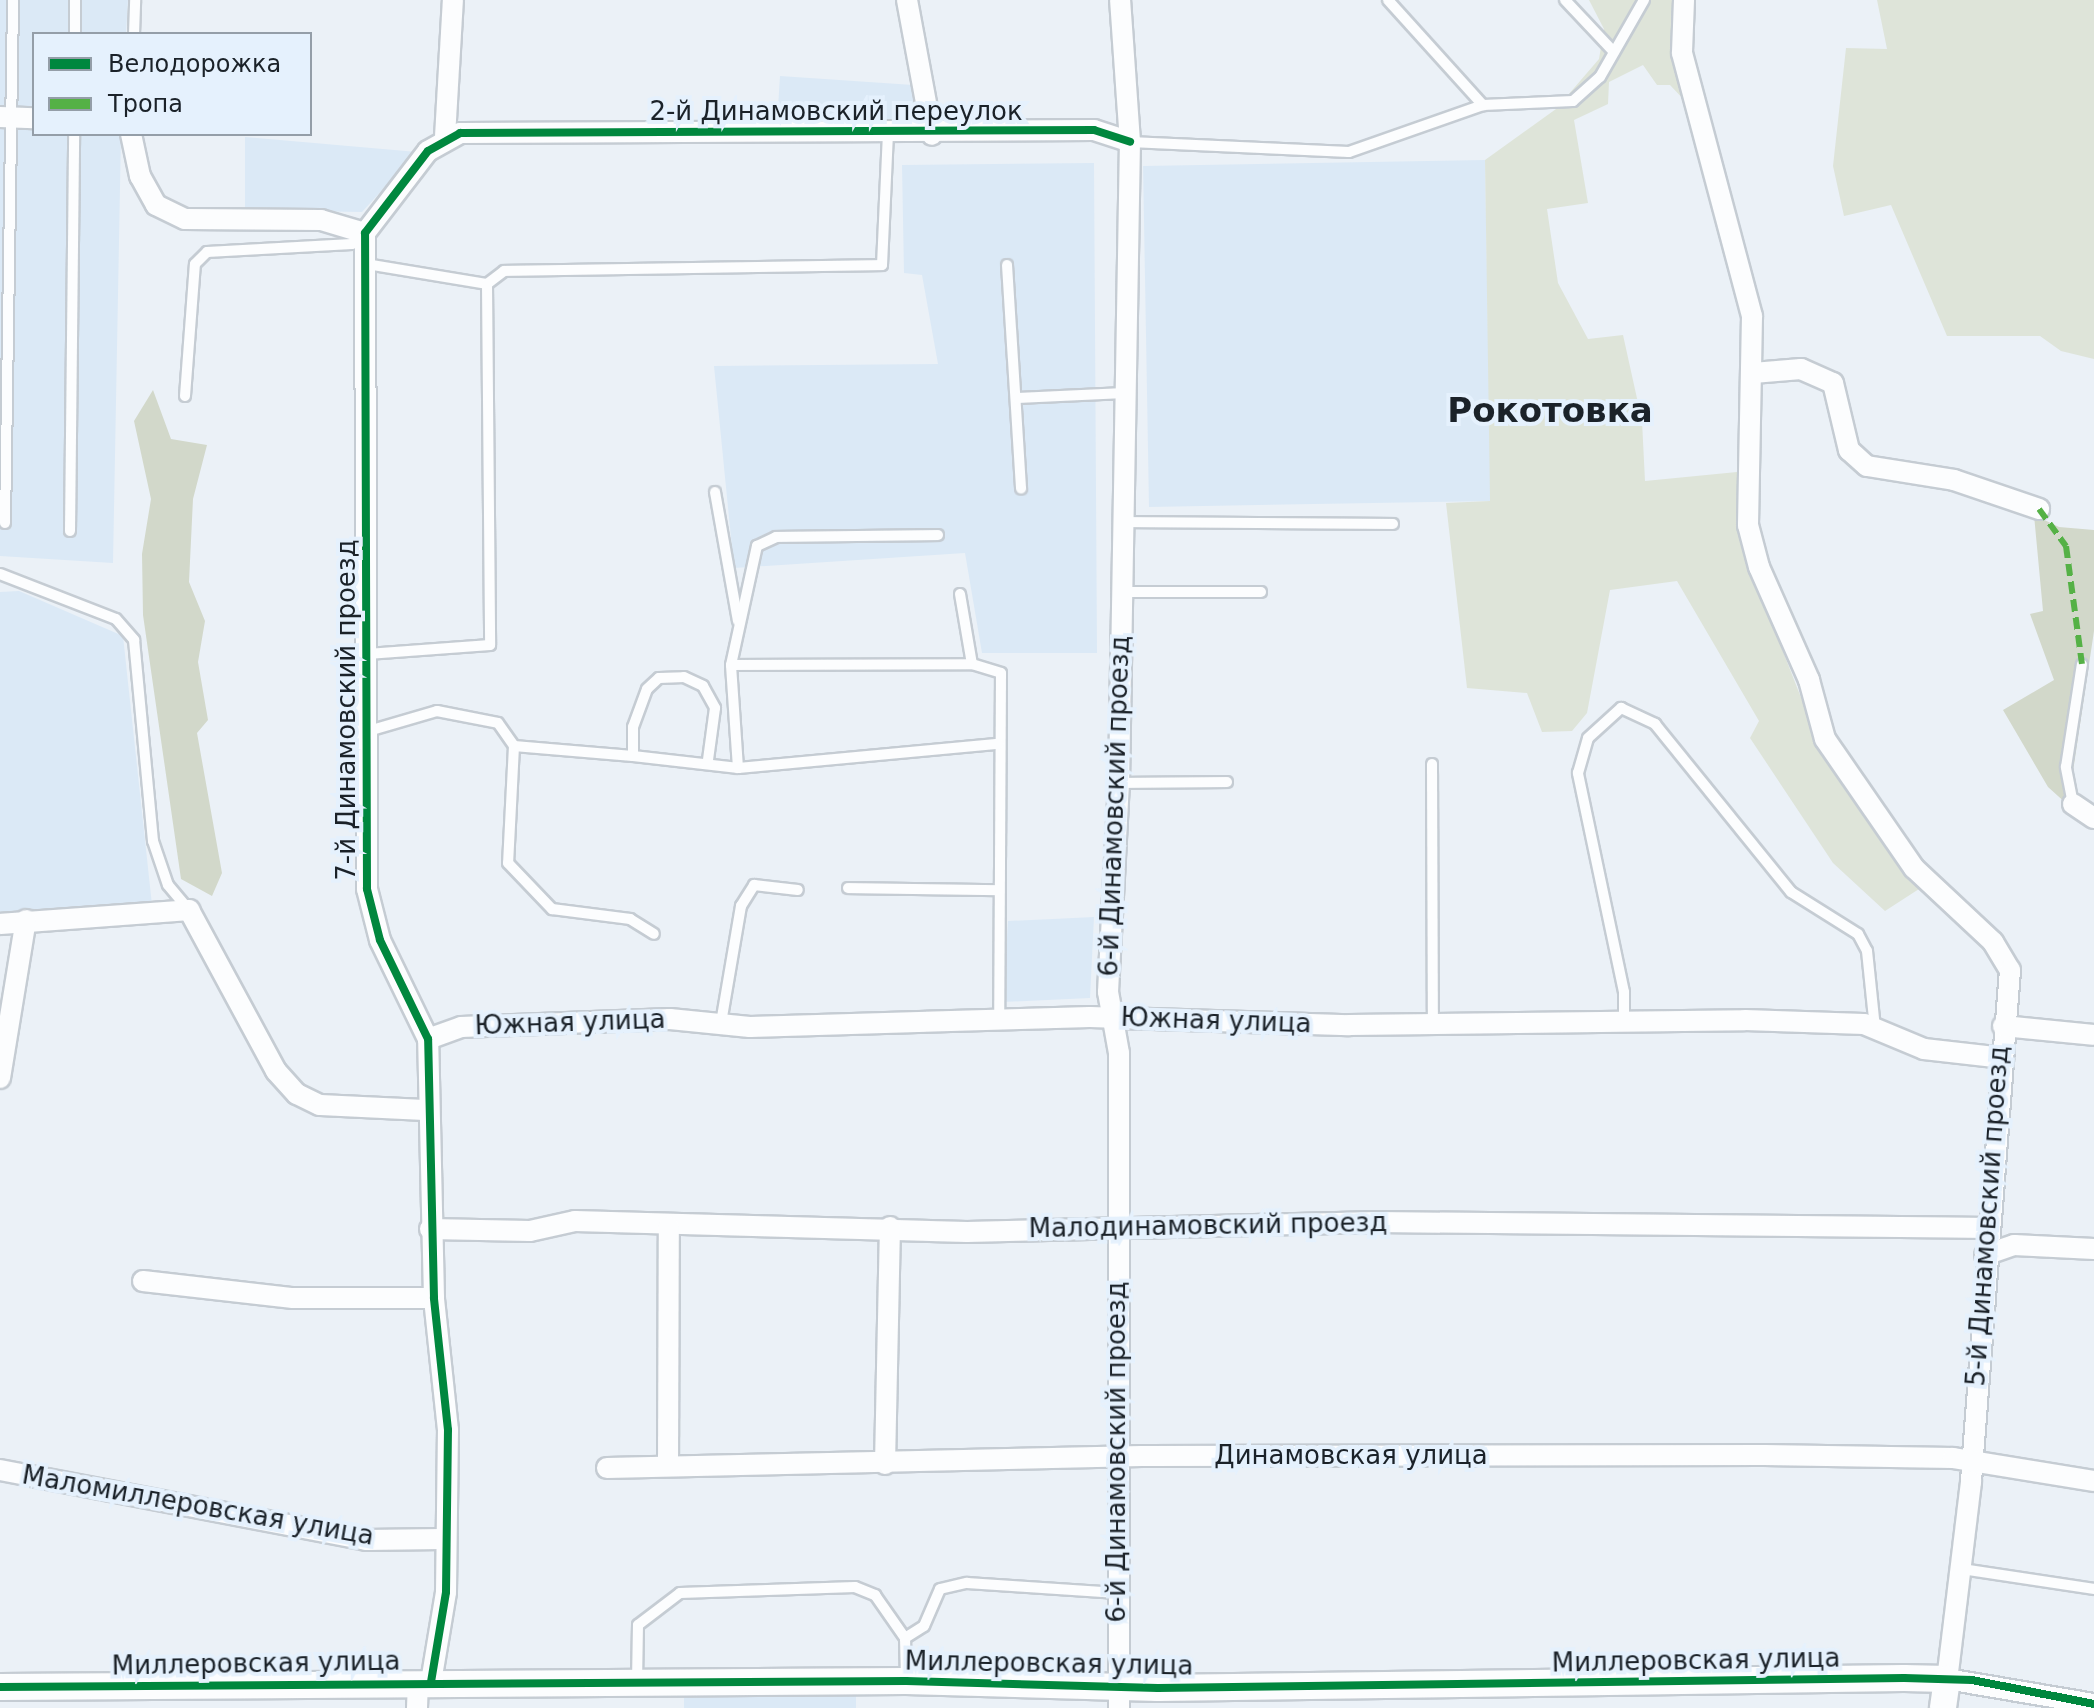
<!DOCTYPE html>
<html>
<head>
<meta charset="utf-8">
<style>
  body { margin:0 }
  #map { position:relative; width:2094px; height:1708px; overflow:hidden; background:#ebf1f7; font-family:"DejaVu Sans",sans-serif }
  div>[style] { position:absolute }
  [style*='--x'] { left:calc(var(--x)*1px); top:calc(var(--y)*1px); width:calc(var(--w)*1px); rotate:calc(var(--a)*1deg) }
  .built>* { inset:0; background:#dbe9f6; transform-origin:0 0 }
  .green>* { inset:0; background:#dee4d9 }
  .forest>* { inset:0; background:#d2d8ca }
  .roads { filter:drop-shadow(2px 0 #c5ccd3) drop-shadow(-2px 0 #c5ccd3) drop-shadow(0 2px #c5ccd3) drop-shadow(0 -2px #c5ccd3) }
  .service>* { height:10px; margin:-5px; padding:0 5px; transform-origin:5px; border-radius:5px; background:#fcfdfe }
  .minor>* { height:20px; margin:-10px; padding:0 10px; transform-origin:10px; border-radius:10px; background:#fcfdfe }
  .tertiary>* { height:26px; margin:-13px; padding:0 13px; transform-origin:13px; border-radius:13px; background:#fcfdfe }
  .quiet>* { height:6px; margin-top:-3px; transform-origin:0; background:repeating-linear-gradient(90deg,#55b146 0 12px,transparent 0 18px) }
  .cycleway>* { height:8px; margin:-4px; padding:0 4px; transform-origin:4px; border-radius:4px; background:#00873e }
  span { translate:-50% -50%; white-space:nowrap; text-align:center; line-height:1.15; -webkit-text-stroke:8px #e5f1fd; paint-order:stroke }
  .street-label { font-size:26px; color:#1b2229 }
  .district-label { font-size:34px; color:#1b2229; font-weight:700 }
  .legend { position:absolute; left:32px; top:32px; width:280px; height:104px; box-sizing:border-box; background:#e5f1fd; border:2px solid #949ea8; margin:0; padding:10px 14px; list-style:none; font-size:24px; color:#1b2229 }
  .legend li { display:flex; align-items:center; gap:16px; height:40px }
  .legend b { width:40px; border:2px solid #949ea8 }
</style>
</head>
<body>
<div id="map">
  <div class="built">
    <div style="clip-path:polygon(0 0,128px 0,126px 34px,34px 34px,34px 134px,121px 134px,113px 563px,0 556px)"></div>
    <div style="clip-path:polygon(780px 76px,913px 85px,917px 115px,911px 124px,777px 123px)"></div>
    <div style="clip-path:polygon(245px 137px,417px 152px,362px 212px,245px 210px)"></div>
    <div style="left:1485px;top:160px;width:341px;height:342px;rotate:89deg"></div>
    <div style="clip-path:polygon(1094px 163px,1097px 653px,982px 653px,965px 553px,734px 568px,714px 366px,938px 364px,922px 275px,904px 273px,902px 165px)"></div>
    <div style="clip-path:polygon(19px 591px,123px 636px,152px 905px,0 915px,0 592px)"></div>
    <div style="clip-path:polygon(1094px 917px,1090px 998px,1003px 1002px,1008px 921px)"></div>
    <div style="left:684px;top:1695px;width:172px;height:13px"></div>
  </div>
  <div class="green">
    <div style="clip-path:polygon(1589px 0,1675px 0,1687px 103px,1670px 85px,1657px 85px,1643px 65px,1609px 82px,1608px 104px,1574px 120px,1588px 203px,1547px 209px,1558px 283px,1588px 339px,1623px 335px,1642px 421px,1645px 481px,1737px 472px,1750px 567px,1818px 741px,1919px 889px,1885px 911px,1833px 863px,1750px 738px,1759px 721px,1677px 581px,1610px 590px,1587px 713px,1572px 731px,1542px 732px,1527px 693px,1467px 688px,1446px 503px,1490px 501px,1485px 160px,1556px 109px,1599px 59px,1604px 29px)"></div>
    <div style="clip-path:polygon(1877px 0,2094px 0,2094px 359px,2061px 351px,2040px 336px,1947px 336px,1891px 205px,1844px 216px,1833px 166px,1846px 48px,1887px 49px)"></div>
  </div>
  <div class="forest">
    <div style="clip-path:polygon(153px 390px,171px 439px,207px 445px,193px 499px,189px 582px,205px 621px,198px 662px,208px 720px,197px 733px,222px 873px,212px 896px,181px 879px,143px 615px,142px 554px,151px 499px,134px 421px)"></div>
    <div style="clip-path:polygon(2034px 515px,2059px 527px,2094px 530px,2094px 631px,2068px 805px,2048px 787px,2003px 710px,2054px 680px,2030px 614px,2043px 611px)"></div>
  </div>
  <div class="roads">
    <div class="service">
      <div style="--x:1388;--y:0;--w:142;--a:47.9"></div>
      <div style="--x:1565;--y:0;--w:71;--a:46.7"></div>
      <div style="--x:75;--y:34;--w:34;--a:-90"></div>
      <div style="--x:134;--y:34;--w:34;--a:-88"></div>
      <div style="--x:1130;--y:142;--w:219;--a:2.6"></div>
      <div style="--x:1349;--y:152;--w:142;--a:-19.3"></div>
      <div style="--x:1483;--y:105;--w:90;--a:-2.5"></div>
      <div style="--x:1573;--y:101;--w:36;--a:-42"></div>
      <div style="--x:1600;--y:77;--w:89;--a:-60.3"></div>
      <div style="--x:366;--y:264;--w:123;--a:9.4"></div>
      <div style="--x:487;--y:284;--w:361;--a:89.5"></div>
      <div style="--x:490;--y:645;--w:123;--a:175.8"></div>
      <div style="--x:1007;--y:265;--w:224;--a:86.4"></div>
      <div style="--x:487;--y:284;--w:21;--a:-37"></div>
      <div style="--x:504;--y:271;--w:378;--a:-0.9"></div>
      <div style="--x:882;--y:265;--w:134;--a:-87.4"></div>
      <div style="--x:185;--y:396;--w:132;--a:-85.7"></div>
      <div style="--x:195;--y:264;--w:17;--a:-45"></div>
      <div style="--x:207;--y:252;--w:145;--a:-3.2"></div>
      <div style="--x:352;--y:244;--w:14;--a:-39"></div>
      <div style="--x:1017;--y:398;--w:108;--a:-2.7"></div>
      <div style="--x:715;--y:492;--w:131;--a:79.9"></div>
      <div style="--x:1122;--y:522;--w:271;--a:0.4"></div>
      <div style="--x:5;--y:523;--w:523;--a:-89.12"></div>
      <div style="--x:70;--y:531;--w:397;--a:-89.4"></div>
      <div style="--x:0;--y:574;--w:124;--a:21.2"></div>
      <div style="--x:116;--y:619;--w:28;--a:49"></div>
      <div style="--x:134;--y:640;--w:202;--a:84.6"></div>
      <div style="--x:153;--y:841;--w:46;--a:71.2"></div>
      <div style="--x:168;--y:885;--w:33;--a:50"></div>
      <div style="--x:1122;--y:592;--w:139;--a:0"></div>
      <div style="--x:960;--y:594;--w:71;--a:80.3"></div>
      <div style="--x:972;--y:664;--w:30;--a:17"></div>
      <div style="--x:1001;--y:673;--w:345;--a:90.3"></div>
      <div style="--x:731;--y:665;--w:241;--a:-0.2"></div>
      <div style="--x:365;--y:732;--w:75;--a:-16.3"></div>
      <div style="--x:437;--y:711;--w:62;--a:11.1"></div>
      <div style="--x:498;--y:723;--w:28;--a:55"></div>
      <div style="--x:514;--y:746;--w:119;--a:4.8"></div>
      <div style="--x:633;--y:756;--w:29;--a:-90"></div>
      <div style="--x:633;--y:727;--w:40;--a:-69.8"></div>
      <div style="--x:647;--y:689;--w:16;--a:-43"></div>
      <div style="--x:659;--y:678;--w:25;--a:-2"></div>
      <div style="--x:684;--y:677;--w:21;--a:25"></div>
      <div style="--x:703;--y:686;--w:25;--a:61"></div>
      <div style="--x:715;--y:708;--w:52;--a:97.7"></div>
      <div style="--x:514;--y:746;--w:117;--a:92.9"></div>
      <div style="--x:508;--y:863;--w:64;--a:46.3"></div>
      <div style="--x:552;--y:909;--w:79;--a:7.3"></div>
      <div style="--x:630;--y:919;--w:28;--a:32"></div>
      <div style="--x:633;--y:756;--w:106;--a:6.5"></div>
      <div style="--x:738;--y:768;--w:262;--a:-5.3"></div>
      <div style="--x:1432;--y:764;--w:261;--a:89.8"></div>
      <div style="--x:738;--y:768;--w:103;--a:-93.9"></div>
      <div style="--x:731;--y:665;--w:122;--a:-77.7"></div>
      <div style="--x:757;--y:546;--w:21;--a:-25"></div>
      <div style="--x:776;--y:537;--w:162;--a:-0.7"></div>
      <div style="--x:1119;--y:783;--w:108;--a:-0.5"></div>
      <div style="--x:2073;--y:804;--w:38;--a:-101"></div>
      <div style="--x:2066;--y:767;--w:104;--a:-81.2"></div>
      <div style="--x:848;--y:888;--w:148;--a:0.8"></div>
      <div style="--x:721;--y:1023;--w:119;--a:-80.3"></div>
      <div style="--x:741;--y:906;--w:25;--a:-58"></div>
      <div style="--x:754;--y:885;--w:44;--a:6.5"></div>
      <div style="--x:1624;--y:1023;--w:31;--a:-90"></div>
      <div style="--x:1624;--y:992;--w:224;--a:-101.9"></div>
      <div style="--x:1578;--y:773;--w:36;--a:-74"></div>
      <div style="--x:1588;--y:738;--w:45;--a:-42.3"></div>
      <div style="--x:1621;--y:708;--w:38;--a:25"></div>
      <div style="--x:1655;--y:724;--w:216;--a:51"></div>
      <div style="--x:1791;--y:892;--w:79;--a:32.1"></div>
      <div style="--x:1858;--y:934;--w:19;--a:62"></div>
      <div style="--x:1867;--y:951;--w:77;--a:84.1"></div>
      <div style="--x:1962;--y:1569;--w:134;--a:8.6"></div>
      <div style="--x:905;--y:1638;--w:42;--a:88.6"></div>
      <div style="--x:637;--y:1682;--w:57;--a:-89"></div>
      <div style="--x:638;--y:1625;--w:53;--a:-37.3"></div>
      <div style="--x:680;--y:1593;--w:175;--a:-2"></div>
      <div style="--x:855;--y:1587;--w:22;--a:22"></div>
      <div style="--x:875;--y:1595;--w:52;--a:55.1"></div>
      <div style="--x:905;--y:1638;--w:22;--a:-32"></div>
      <div style="--x:924;--y:1626;--w:40;--a:-66.6"></div>
      <div style="--x:940;--y:1589;--w:28;--a:-13"></div>
      <div style="--x:967;--y:1583;--w:151;--a:3.8"></div>
    </div>
    <div class="minor">
      <div style="--x:907;--y:0;--w:137;--a:79.5"></div>
      <div style="--x:1684;--y:0;--w:53;--a:92.2"></div>
      <div style="--x:1682;--y:53;--w:272;--a:75.1"></div>
      <div style="--x:1752;--y:316;--w:209;--a:91.1"></div>
      <div style="--x:1748;--y:525;--w:43;--a:75.3"></div>
      <div style="--x:1759;--y:567;--w:124;--a:66.1"></div>
      <div style="--x:1809;--y:680;--w:61;--a:74.8"></div>
      <div style="--x:1825;--y:739;--w:157;--a:55.4"></div>
      <div style="--x:1914;--y:868;--w:108;--a:43.1"></div>
      <div style="--x:1993;--y:942;--w:33;--a:59"></div>
      <div style="--x:2010;--y:970;--w:513;--a:94.36"></div>
      <div style="--x:1971;--y:1482;--w:198;--a:96.9"></div>
      <div style="--x:1947;--y:1679;--w:149;--a:9.7"></div>
      <div style="--x:0;--y:117;--w:34;--a:2"></div>
      <div style="--x:131;--y:134;--w:43;--a:77.9"></div>
      <div style="--x:140;--y:176;--w:33;--a:61"></div>
      <div style="--x:156;--y:205;--w:32;--a:26"></div>
      <div style="--x:185;--y:219;--w:136;--a:0.4"></div>
      <div style="--x:321;--y:220;--w:46;--a:16.5"></div>
      <div style="--x:445;--y:137;--w:137;--a:-86.7"></div>
      <div style="--x:1753;--y:373;--w:48;--a:-4.8"></div>
      <div style="--x:1801;--y:369;--w:35;--a:24"></div>
      <div style="--x:1833;--y:383;--w:69;--a:76.6"></div>
      <div style="--x:1849;--y:450;--w:24;--a:42"></div>
      <div style="--x:1867;--y:466;--w:88;--a:9.1"></div>
      <div style="--x:1954;--y:480;--w:90;--a:18.8"></div>
      <div style="--x:2073;--y:804;--w:25;--a:34"></div>
      <div style="--x:0;--y:924;--w:190;--a:-4.2"></div>
      <div style="--x:189;--y:910;--w:183;--a:61.6"></div>
      <div style="--x:276;--y:1071;--w:31;--a:48"></div>
      <div style="--x:297;--y:1094;--w:25;--a:26"></div>
      <div style="--x:320;--y:1105;--w:105;--a:2.7"></div>
      <div style="--x:2003;--y:1026;--w:91;--a:5.6"></div>
      <div style="--x:428;--y:1039;--w:35;--a:-20"></div>
      <div style="--x:461;--y:1027;--w:209;--a:-2.2"></div>
      <div style="--x:670;--y:1019;--w:80;--a:5.7"></div>
      <div style="--x:750;--y:1027;--w:340;--a:-1.7"></div>
      <div style="--x:1090;--y:1017;--w:259;--a:1.8"></div>
      <div style="--x:1349;--y:1025;--w:396;--a:-0.7"></div>
      <div style="--x:1745;--y:1020;--w:119;--a:1.9"></div>
      <div style="--x:1864;--y:1024;--w:65;--a:22.6"></div>
      <div style="--x:1924;--y:1049;--w:80;--a:6.5"></div>
      <div style="--x:0;--y:1078;--w:160;--a:-80.7"></div>
      <div style="--x:430;--y:1229;--w:100;--a:1.1"></div>
      <div style="--x:530;--y:1231;--w:46;--a:-12.5"></div>
      <div style="--x:575;--y:1221;--w:392;--a:1.6"></div>
      <div style="--x:967;--y:1232;--w:410;--a:-1.4"></div>
      <div style="--x:1377;--y:1222;--w:611;--a:0.56"></div>
      <div style="--x:1985;--y:1255;--w:31;--a:-19"></div>
      <div style="--x:2014;--y:1245;--w:80;--a:2.9"></div>
      <div style="--x:143;--y:1281;--w:151;--a:6.5"></div>
      <div style="--x:293;--y:1298;--w:141;--a:0"></div>
      <div style="--x:885;--y:1464;--w:237;--a:-88.8"></div>
      <div style="--x:668;--y:1465;--w:238;--a:-89.8"></div>
      <div style="--x:607;--y:1468;--w:535;--a:-1.28"></div>
      <div style="--x:1142;--y:1456;--w:622;--a:-0.09"></div>
      <div style="--x:1764;--y:1455;--w:189;--a:0.9"></div>
      <div style="--x:1953;--y:1458;--w:143;--a:9.3"></div>
      <div style="--x:0;--y:1470;--w:373;--a:10.8"></div>
      <div style="--x:366;--y:1540;--w:77;--a:-0.7"></div>
      <div style="--x:431;--y:1682;--w:91;--a:-80.5"></div>
      <div style="--x:446;--y:1592;--w:162;--a:-89.3"></div>
      <div style="--x:448;--y:1430;--w:133;--a:-96.1"></div>
      <div style="--x:434;--y:1298;--w:259;--a:-91.3"></div>
      <div style="--x:428;--y:1039;--w:110;--a:-115.9"></div>
      <div style="--x:380;--y:940;--w:53;--a:-104.3"></div>
      <div style="--x:367;--y:889;--w:656;--a:-90.17"></div>
      <div style="--x:365;--y:233;--w:103;--a:-52.5"></div>
      <div style="--x:428;--y:151;--w:37;--a:-29"></div>
      <div style="--x:460;--y:133;--w:634;--a:-0.27"></div>
      <div style="--x:1094;--y:130;--w:38;--a:18"></div>
      <div style="--x:417;--y:1708;--w:26;--a:-88"></div>
      <div style="--x:1119;--y:1708;--w:655;--a:-90"></div>
      <div style="--x:1119;--y:1053;--w:62;--a:-100.2"></div>
      <div style="--x:1108;--y:992;--w:209;--a:-87"></div>
      <div style="--x:1119;--y:783;--w:641;--a:-89.02"></div>
      <div style="--x:1130;--y:142;--w:142;--a:-94"></div>
    </div>
    <div class="tertiary">
      <div style="--x:0;--y:1687;--w:906;--a:-0.38"></div>
      <div style="--x:906;--y:1681;--w:252;--a:1.6"></div>
      <div style="--x:1158;--y:1688;--w:746;--a:-0.77"></div>
      <div style="--x:1904;--y:1678;--w:43;--a:1.3"></div>
      <div style="--x:1947;--y:1679;--w:29;--a:98"></div>
    </div>
  </div>
  <div class="quiet">
    <div style="--x:2039;--y:509;--w:46;--a:53.9"></div>
    <div style="--x:2066;--y:546;--w:119;--a:82.3"></div>
  </div>
  <div class="cycleway">
    <div style="--x:431;--y:1682;--w:91;--a:-80.5"></div>
    <div style="--x:446;--y:1592;--w:162;--a:-89.3"></div>
    <div style="--x:448;--y:1430;--w:133;--a:-96.1"></div>
    <div style="--x:434;--y:1298;--w:259;--a:-91.3"></div>
    <div style="--x:428;--y:1039;--w:110;--a:-115.9"></div>
    <div style="--x:380;--y:940;--w:53;--a:-104.3"></div>
    <div style="--x:367;--y:889;--w:656;--a:-90.17"></div>
    <div style="--x:365;--y:233;--w:103;--a:-52.5"></div>
    <div style="--x:428;--y:151;--w:37;--a:-29"></div>
    <div style="--x:460;--y:133;--w:634;--a:-0.27"></div>
    <div style="--x:1094;--y:130;--w:38;--a:18"></div>
    <div style="--x:0;--y:1687;--w:906;--a:-0.38"></div>
    <div style="--x:906;--y:1681;--w:252;--a:1.6"></div>
    <div style="--x:1158;--y:1688;--w:746;--a:-0.77"></div>
    <div style="--x:1904;--y:1678;--w:68;--a:1.7"></div>
    <div style="--x:1972;--y:1680;--w:124;--a:11.1"></div>
  </div>
  <div class="street-label">
    <span style="left:836px;top:112px">2-й Динамовский переулок</span>
    <span style="left:347px;top:710px;rotate:-90deg">7-й Динамовский проезд</span>
    <span style="left:1115px;top:806px;rotate:-88deg">6-й Динамовский проезд</span>
    <span style="left:1216px;top:1021px;rotate:2deg">Южная улица</span>
    <span style="left:570px;top:1023px;rotate:-2deg">Южная улица</span>
    <span style="left:1988px;top:1216px;rotate:-86deg">5-й Динамовский проезд</span>
    <span style="left:1208px;top:1226px;rotate:-1deg">Малодинамовский проезд</span>
    <span style="left:1117px;top:1452px;rotate:-90deg">6-й Динамовский проезд</span>
    <span style="left:1351px;top:1456px">Динамовская улица</span>
    <span style="left:198px;top:1506px;rotate:10deg">Маломиллеровская улица</span>
    <span style="left:1696px;top:1661px;rotate:-1deg">Миллеровская улица</span>
    <span style="left:256px;top:1664px;rotate:-1deg">Миллеровская улица</span>
    <span style="left:1049px;top:1664px;rotate:1deg">Миллеровская улица</span>
  </div>
  <div class="district-label">
    <span style="left:1550px;top:411px">Рокотовка</span>
  </div>
  <ul class="legend">
  <li><b style="height:10px;background:#00873e"></b>Велодорожка</li>
  <li><b style="height:10px;background:#55b146"></b>Тропа</li>
  </ul>
</div>
</body>
</html>
